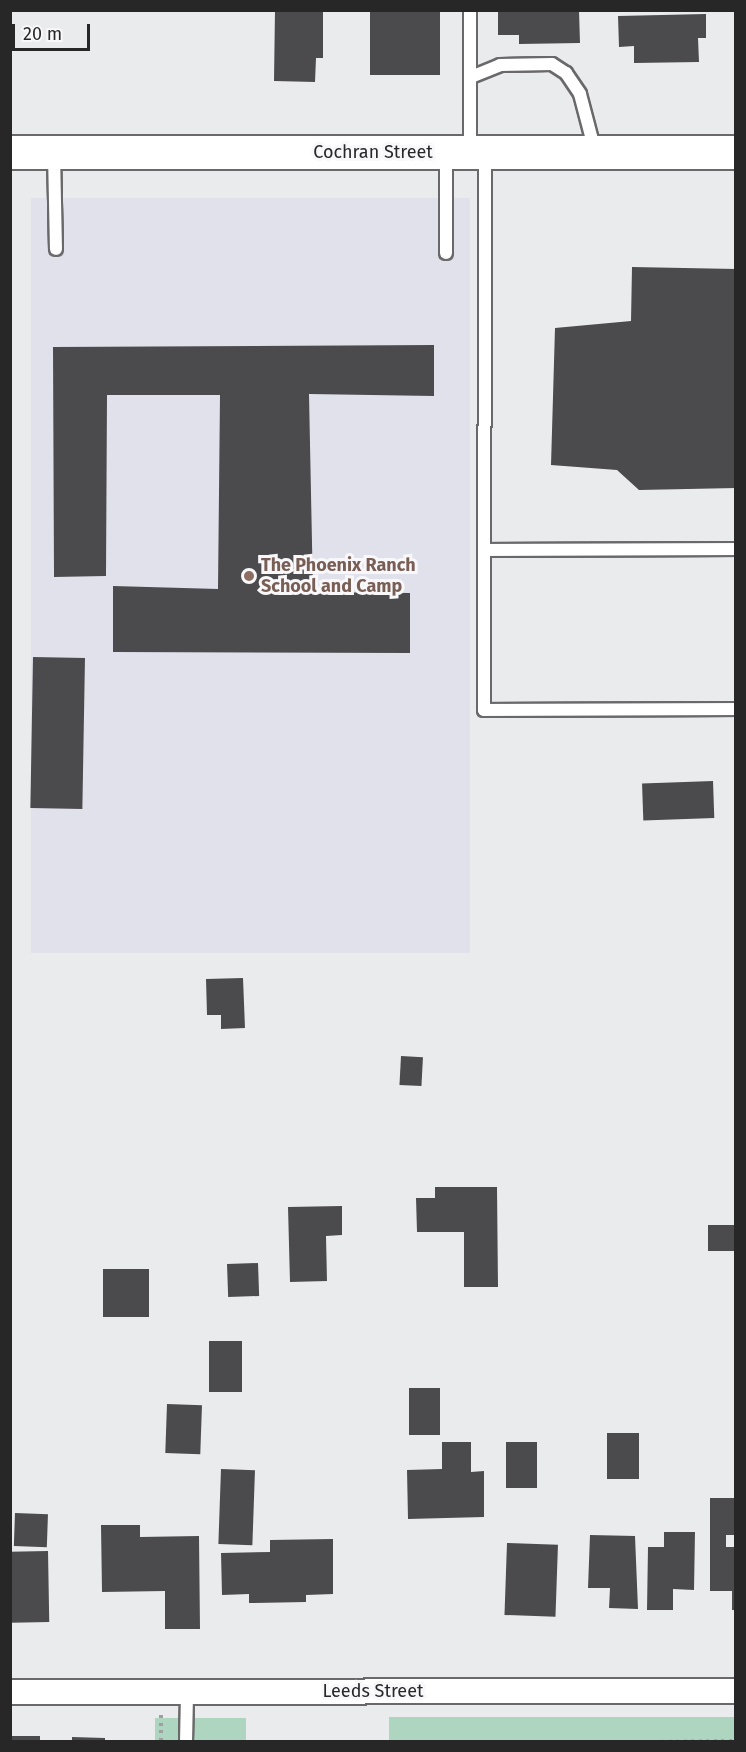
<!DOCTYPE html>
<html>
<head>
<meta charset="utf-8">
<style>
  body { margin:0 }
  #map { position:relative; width:746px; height:1752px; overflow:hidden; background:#eaebed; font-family:"Fira Sans",sans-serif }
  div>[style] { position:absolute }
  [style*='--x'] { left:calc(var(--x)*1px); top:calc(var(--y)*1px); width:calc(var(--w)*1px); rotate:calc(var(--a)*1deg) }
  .built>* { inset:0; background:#e0e1eb; transform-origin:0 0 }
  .green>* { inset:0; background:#add5bf; transform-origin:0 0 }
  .building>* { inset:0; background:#4b4b4d; transform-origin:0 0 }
  .path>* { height:4px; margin-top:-2px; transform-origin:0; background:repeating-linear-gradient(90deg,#9e9fa0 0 3px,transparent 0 7.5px) }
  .roads { filter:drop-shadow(2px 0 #69696b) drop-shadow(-2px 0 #69696b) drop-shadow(0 2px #69696b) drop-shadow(0 -2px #69696b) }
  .lane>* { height:12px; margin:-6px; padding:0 6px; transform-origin:6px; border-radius:6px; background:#fff }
  .street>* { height:24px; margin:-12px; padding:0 12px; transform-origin:12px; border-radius:12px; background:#fff }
  .secondary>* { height:33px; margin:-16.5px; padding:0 16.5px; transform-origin:16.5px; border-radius:16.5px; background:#fff }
  .dots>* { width:16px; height:16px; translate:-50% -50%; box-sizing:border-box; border:3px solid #f8f8fb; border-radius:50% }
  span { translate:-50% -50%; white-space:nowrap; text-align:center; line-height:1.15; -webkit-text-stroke:6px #f8f8fb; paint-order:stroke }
  .street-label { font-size:18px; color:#272728 }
  .education-label { font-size:18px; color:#785e54; font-weight:700 }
  .left { translate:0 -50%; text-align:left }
  .frame { position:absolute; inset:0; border:12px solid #272728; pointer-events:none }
  .scale { position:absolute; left:12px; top:24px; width:78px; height:27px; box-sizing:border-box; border:3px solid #272728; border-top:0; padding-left:8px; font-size:18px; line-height:21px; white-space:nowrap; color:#272728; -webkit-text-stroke:4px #f8f8fb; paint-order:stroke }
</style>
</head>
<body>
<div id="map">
  <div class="built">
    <div style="left:31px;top:198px;width:439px;height:755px"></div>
  </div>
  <div class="green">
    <div style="left:389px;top:1717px;width:346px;height:24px"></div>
    <div style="left:246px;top:1718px;width:23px;height:91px;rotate:90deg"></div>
  </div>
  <div class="building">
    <div style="clip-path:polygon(275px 10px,323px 10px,323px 58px,316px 58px,315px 82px,274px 81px)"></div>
    <div style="left:370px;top:10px;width:70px;height:65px"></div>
    <div style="clip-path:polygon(498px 10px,579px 10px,580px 43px,519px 44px,519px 35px,498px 35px)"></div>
    <div style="clip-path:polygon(706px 14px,706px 38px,698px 38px,699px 62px,634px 63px,634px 46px,619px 47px,618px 16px)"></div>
    <div style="clip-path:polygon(632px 267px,736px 269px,736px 488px,639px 490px,617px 470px,551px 465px,555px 328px,631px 321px)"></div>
    <div style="clip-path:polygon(434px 345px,434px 396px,309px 394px,313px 592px,410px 593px,410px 653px,113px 652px,113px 586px,218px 589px,220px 395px,107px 395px,106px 576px,54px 577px,53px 347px)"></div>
    <div style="left:33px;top:657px;width:52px;height:151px;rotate:1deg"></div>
    <div style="left:713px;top:781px;width:37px;height:71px;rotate:88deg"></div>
    <div style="clip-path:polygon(243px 978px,245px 1028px,221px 1029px,221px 1015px,207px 1015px,206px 979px)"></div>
    <div style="left:401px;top:1056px;width:22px;height:29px;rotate:3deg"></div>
    <div style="clip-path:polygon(435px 1187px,497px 1187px,498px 1287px,464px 1287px,464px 1232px,417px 1232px,416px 1198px,435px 1198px)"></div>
    <div style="clip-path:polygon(342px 1206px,342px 1235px,326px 1236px,327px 1281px,290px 1282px,288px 1207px)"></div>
    <div style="left:708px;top:1225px;width:28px;height:26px"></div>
    <div style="left:258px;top:1263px;width:33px;height:31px;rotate:88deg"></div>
    <div style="left:103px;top:1269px;width:46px;height:48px"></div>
    <div style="left:209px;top:1341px;width:33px;height:51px"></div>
    <div style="left:409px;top:1388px;width:31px;height:47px"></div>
    <div style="left:167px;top:1404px;width:35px;height:49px;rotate:2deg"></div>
    <div style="left:607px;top:1433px;width:32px;height:46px"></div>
    <div style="clip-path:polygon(442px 1442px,471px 1442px,471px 1472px,484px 1471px,484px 1517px,408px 1519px,407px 1470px,442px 1469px)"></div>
    <div style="left:506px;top:1442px;width:31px;height:46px"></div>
    <div style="left:221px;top:1469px;width:34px;height:75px;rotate:2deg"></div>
    <div style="clip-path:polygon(710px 1498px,736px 1498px,736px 1535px,726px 1535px,726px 1547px,736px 1547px,736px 1610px,732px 1610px,732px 1591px,710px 1591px)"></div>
    <div style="left:15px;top:1513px;width:33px;height:33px;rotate:2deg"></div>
    <div style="clip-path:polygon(101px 1525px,140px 1525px,140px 1537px,199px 1536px,200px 1629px,165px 1629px,165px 1591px,102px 1592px)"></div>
    <div style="clip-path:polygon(664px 1532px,695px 1532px,694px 1590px,673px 1589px,673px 1610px,647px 1610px,648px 1547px,664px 1547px)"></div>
    <div style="clip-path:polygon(590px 1535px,635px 1536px,638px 1609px,609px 1608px,610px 1588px,588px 1588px)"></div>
    <div style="clip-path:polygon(333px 1539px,333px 1594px,306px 1595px,306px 1602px,249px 1603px,249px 1594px,222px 1595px,221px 1553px,270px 1552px,270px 1540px)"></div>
    <div style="left:507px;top:1543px;width:51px;height:72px;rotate:2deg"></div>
    <div style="left:48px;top:1551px;width:71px;height:38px;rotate:89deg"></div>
    <div style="left:10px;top:1736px;width:30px;height:6px"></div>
    <div style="clip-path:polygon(72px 1737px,105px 1738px,105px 1742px,72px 1742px)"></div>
  </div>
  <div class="path">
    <div style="--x:161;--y:1715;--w:27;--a:90"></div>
    <div style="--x:654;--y:1742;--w:82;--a:-0.7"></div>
  </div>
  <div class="roads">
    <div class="lane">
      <div style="--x:470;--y:10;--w:141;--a:90"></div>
      <div style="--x:471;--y:77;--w:31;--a:-22"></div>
      <div style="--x:500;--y:65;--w:52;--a:-1.1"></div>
      <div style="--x:552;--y:64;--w:17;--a:33"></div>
      <div style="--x:566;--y:73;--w:25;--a:56"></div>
      <div style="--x:580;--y:94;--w:59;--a:75.3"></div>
      <div style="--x:446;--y:152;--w:101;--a:90"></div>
      <div style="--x:485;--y:153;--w:557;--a:90.1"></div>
      <div style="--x:484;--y:710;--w:252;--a:-0.2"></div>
      <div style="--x:54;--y:154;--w:95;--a:88.8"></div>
      <div style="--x:485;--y:550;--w:251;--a:-0.2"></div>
      <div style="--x:186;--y:1742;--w:49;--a:-88.8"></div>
    </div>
    <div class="street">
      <div style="--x:10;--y:1692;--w:726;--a:-0.08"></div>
    </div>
    <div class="secondary">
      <div style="--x:10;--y:152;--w:726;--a:0"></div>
    </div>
  </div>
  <div class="dots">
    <div style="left:249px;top:576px;background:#8d6e63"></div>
  </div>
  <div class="street-label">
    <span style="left:373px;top:152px">Cochran Street</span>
    <span style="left:373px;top:1691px">Leeds Street</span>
  </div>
  <div class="education-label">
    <span class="left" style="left:261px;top:576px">The Phoenix Ranch<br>School and Camp</span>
  </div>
  <div class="frame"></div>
  <div class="scale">20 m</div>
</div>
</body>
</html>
